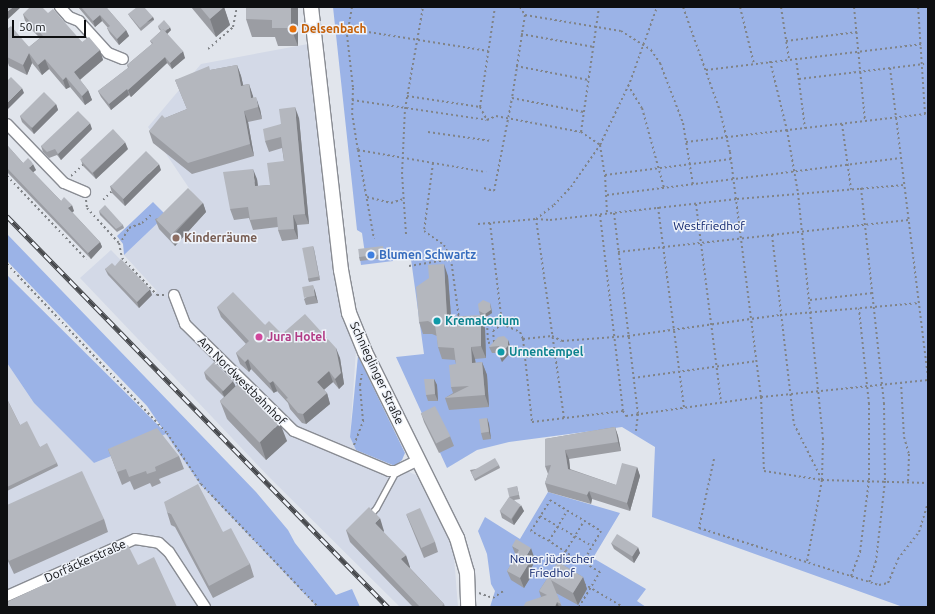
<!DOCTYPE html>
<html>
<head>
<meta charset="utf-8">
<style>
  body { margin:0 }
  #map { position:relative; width:935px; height:614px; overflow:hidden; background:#e1e5ec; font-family:Ubuntu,sans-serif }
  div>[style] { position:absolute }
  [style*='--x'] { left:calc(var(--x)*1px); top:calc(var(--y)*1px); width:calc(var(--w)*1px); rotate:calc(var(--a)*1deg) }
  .built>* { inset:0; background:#d3d9e7 }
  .green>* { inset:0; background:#9bb3e7 }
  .path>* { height:2px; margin-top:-1px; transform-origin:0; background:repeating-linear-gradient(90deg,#808387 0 2px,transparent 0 5px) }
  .roads { filter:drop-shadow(1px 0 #898c93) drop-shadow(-1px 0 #898c93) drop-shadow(0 1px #898c93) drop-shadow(0 -1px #898c93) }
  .lane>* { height:5px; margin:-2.5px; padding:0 2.5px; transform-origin:2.5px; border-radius:2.5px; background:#fff }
  .street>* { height:10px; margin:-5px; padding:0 5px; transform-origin:5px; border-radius:5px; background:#fff }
  .secondary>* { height:14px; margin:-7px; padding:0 7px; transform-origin:7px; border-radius:7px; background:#fff }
  .rail>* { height:4.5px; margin-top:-2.25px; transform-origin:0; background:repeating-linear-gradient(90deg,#eef2f9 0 9px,#46484c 0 18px); box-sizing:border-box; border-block:1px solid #46484c }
  .wall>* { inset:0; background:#9b9da3 }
  .shaded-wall>* { inset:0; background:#7e8085; transform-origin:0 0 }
  .building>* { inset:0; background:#b4b7be; transform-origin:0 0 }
  .dots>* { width:11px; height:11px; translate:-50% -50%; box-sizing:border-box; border:2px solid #eef2f9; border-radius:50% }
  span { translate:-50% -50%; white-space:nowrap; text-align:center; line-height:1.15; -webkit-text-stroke:3px #eef2f9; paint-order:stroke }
  .food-label { font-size:12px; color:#c56008; font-weight:700 }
  .left { translate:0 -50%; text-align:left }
  .park-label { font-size:12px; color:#0d236c }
  .education-label { font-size:12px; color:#785e54; font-weight:700 }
  .shop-label { font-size:12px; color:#366cbe; font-weight:700 }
  .culture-label { font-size:12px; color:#0d838f; font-weight:700 }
  .hotel-label { font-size:12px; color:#b23c85; font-weight:700 }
  .street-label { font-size:12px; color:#0e0f11 }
  .frame { position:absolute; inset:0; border:8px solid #0e0f11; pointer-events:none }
  .scale { position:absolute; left:12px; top:20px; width:74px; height:18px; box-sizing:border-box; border:2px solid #0e0f11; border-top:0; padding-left:5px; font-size:12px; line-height:14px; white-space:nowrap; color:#0e0f11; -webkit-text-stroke:3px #eef2f9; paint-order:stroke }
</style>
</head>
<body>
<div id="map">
  <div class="built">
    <div style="clip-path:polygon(308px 44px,341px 313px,356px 350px,350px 437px,356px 450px,416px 475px,453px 544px,458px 607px,400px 607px,270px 478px,80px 278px,111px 250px,154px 294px,157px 291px,124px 255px,191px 191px,148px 127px,201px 64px)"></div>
    <div style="clip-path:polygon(7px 363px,34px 403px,94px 463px,166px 434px,200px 484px,317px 607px,7px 607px)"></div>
  </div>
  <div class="green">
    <div style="clip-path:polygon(333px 7px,928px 7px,928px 607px,903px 607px,652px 517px,655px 447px,622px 427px,509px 442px,477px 450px,447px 468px,396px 357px,424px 354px,410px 252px,392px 255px,393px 261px,361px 265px,359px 252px,365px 251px,364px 247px,362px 233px,357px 230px)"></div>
    <div style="clip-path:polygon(153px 202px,166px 215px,124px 255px,123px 244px,117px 236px)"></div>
    <div style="clip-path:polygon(7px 234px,256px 492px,288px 530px,295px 543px,336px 595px,352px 589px,360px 607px,317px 607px,200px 484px,166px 434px,94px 463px,34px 403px,7px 363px,7px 275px,164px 431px,147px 406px,7px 261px)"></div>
    <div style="clip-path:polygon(358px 356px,405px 453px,402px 460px,395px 466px,356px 450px,350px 437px)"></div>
    <div style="clip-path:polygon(548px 492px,620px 513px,593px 558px,646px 589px,637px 601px,646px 607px,490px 607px,495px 591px,491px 584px,487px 554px,478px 531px,485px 517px,520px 539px)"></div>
  </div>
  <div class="path">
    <div style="--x:352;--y:7;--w:28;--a:100"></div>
    <div style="--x:347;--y:35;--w:53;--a:83.5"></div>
    <div style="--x:353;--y:88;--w:25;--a:92"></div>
    <div style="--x:352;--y:113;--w:37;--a:81"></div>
    <div style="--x:358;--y:150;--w:130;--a:9.8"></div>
    <div style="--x:520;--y:7;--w:9;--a:58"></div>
    <div style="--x:525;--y:15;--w:84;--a:98.9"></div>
    <div style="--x:512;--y:98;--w:73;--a:11"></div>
    <div style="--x:683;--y:7;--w:110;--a:70.4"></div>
    <div style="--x:720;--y:111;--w:42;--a:76.3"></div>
    <div style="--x:730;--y:152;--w:247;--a:82.8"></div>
    <div style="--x:761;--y:397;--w:74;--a:87.7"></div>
    <div style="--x:764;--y:471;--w:59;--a:8.8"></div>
    <div style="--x:822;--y:480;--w:106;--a:1.6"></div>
    <div style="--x:740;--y:7;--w:59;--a:76.2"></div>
    <div style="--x:781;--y:7;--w:53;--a:81.3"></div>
    <div style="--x:854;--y:7;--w:115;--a:84.5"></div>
    <div style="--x:525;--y:15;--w:97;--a:9.5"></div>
    <div style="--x:621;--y:31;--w:36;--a:32"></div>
    <div style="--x:651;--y:50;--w:16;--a:55"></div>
    <div style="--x:660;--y:63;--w:64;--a:69"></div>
    <div style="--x:683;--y:123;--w:63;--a:80.8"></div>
    <div style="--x:349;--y:29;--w:141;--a:9"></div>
    <div style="--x:521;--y:34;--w:74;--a:10.1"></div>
    <div style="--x:786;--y:41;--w:72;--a:-7.2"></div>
    <div style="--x:208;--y:49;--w:33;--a:-41"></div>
    <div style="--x:233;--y:27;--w:20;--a:-79"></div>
    <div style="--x:796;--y:58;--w:71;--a:82.7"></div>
    <div style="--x:770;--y:61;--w:71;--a:76.2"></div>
    <div style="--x:787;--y:130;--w:64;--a:80.1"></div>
    <div style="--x:798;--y:193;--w:246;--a:84.2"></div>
    <div style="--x:823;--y:438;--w:42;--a:91.4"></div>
    <div style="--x:822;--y:480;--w:83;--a:100.4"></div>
    <div style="--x:516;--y:66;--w:74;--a:10.9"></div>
    <div style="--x:890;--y:68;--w:313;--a:83"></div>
    <div style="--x:706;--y:70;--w:219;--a:-6.8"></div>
    <div style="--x:799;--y:79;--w:126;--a:-6.8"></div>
    <div style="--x:7;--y:84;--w:8;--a:-45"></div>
    <div style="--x:628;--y:85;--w:27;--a:59"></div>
    <div style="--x:642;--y:108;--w:83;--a:74.6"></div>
    <div style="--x:407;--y:96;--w:74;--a:8.6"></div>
    <div style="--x:480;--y:107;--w:101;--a:-81.5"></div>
    <div style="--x:352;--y:100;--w:136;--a:8.4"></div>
    <div style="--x:487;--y:120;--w:10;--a:-24"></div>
    <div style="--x:496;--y:116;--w:86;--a:10.7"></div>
    <div style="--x:581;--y:132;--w:23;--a:34"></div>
    <div style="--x:600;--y:145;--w:30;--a:81"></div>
    <div style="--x:605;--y:175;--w:39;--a:87"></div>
    <div style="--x:480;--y:107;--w:15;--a:62"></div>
    <div style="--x:842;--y:124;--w:66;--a:82.1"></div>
    <div style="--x:428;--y:132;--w:64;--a:8.1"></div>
    <div style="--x:581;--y:132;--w:126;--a:-81.8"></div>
    <div style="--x:686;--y:142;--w:241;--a:-6.7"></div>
    <div style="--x:925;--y:114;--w:107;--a:-93.7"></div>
    <div style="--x:358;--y:150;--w:90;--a:79.8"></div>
    <div style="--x:433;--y:163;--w:69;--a:97.5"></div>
    <div style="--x:424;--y:231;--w:24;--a:35"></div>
    <div style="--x:444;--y:245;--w:16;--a:63"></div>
    <div style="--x:451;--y:259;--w:61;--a:82.4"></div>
    <div style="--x:605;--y:175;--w:127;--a:-7.2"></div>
    <div style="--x:7;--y:176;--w:115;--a:46.4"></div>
    <div style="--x:71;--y:176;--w:18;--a:-43"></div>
    <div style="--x:484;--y:188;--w:10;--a:17"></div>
    <div style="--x:494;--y:191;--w:95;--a:-79"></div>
    <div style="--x:861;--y:188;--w:216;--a:83.9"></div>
    <div style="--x:884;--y:403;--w:78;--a:89.3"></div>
    <div style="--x:885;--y:481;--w:81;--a:96.4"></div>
    <div style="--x:876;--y:561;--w:22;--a:108"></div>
    <div style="--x:607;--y:195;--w:296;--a:-7.2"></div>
    <div style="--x:367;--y:197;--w:25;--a:14"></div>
    <div style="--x:391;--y:203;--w:13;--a:-18"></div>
    <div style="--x:86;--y:200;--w:8;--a:83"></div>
    <div style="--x:87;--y:208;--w:47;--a:47.6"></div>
    <div style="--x:119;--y:243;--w:15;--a:79"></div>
    <div style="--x:122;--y:258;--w:51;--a:46.6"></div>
    <div style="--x:157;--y:295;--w:8;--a:0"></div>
    <div style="--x:103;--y:200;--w:16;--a:-45"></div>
    <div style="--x:696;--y:204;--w:201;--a:82.8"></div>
    <div style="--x:658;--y:207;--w:203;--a:82.6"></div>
    <div style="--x:614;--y:213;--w:202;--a:83.2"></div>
    <div style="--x:638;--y:414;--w:17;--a:97"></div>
    <div style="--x:600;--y:215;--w:197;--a:83.3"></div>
    <div style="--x:490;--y:223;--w:102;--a:83.2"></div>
    <div style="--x:502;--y:324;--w:20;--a:24"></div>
    <div style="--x:520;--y:332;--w:8;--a:67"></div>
    <div style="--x:523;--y:339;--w:83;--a:83.8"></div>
    <div style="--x:532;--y:422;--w:92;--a:-6.9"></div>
    <div style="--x:623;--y:411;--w:6;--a:59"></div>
    <div style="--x:626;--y:416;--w:136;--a:-8"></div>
    <div style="--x:761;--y:397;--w:168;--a:-5.8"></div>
    <div style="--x:478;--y:224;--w:58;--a:-4.9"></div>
    <div style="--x:536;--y:219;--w:14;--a:4"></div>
    <div style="--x:550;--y:220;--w:188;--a:-6.4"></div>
    <div style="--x:737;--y:199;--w:168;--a:-4.8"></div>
    <div style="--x:406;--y:234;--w:60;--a:-93.8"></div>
    <div style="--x:402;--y:174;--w:65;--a:-87.4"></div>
    <div style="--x:405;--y:109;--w:104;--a:-80"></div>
    <div style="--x:772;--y:235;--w:190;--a:83.4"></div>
    <div style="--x:794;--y:424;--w:60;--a:63.4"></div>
    <div style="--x:122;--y:240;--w:14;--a:-60"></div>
    <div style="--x:129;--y:228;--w:14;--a:-21"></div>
    <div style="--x:142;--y:223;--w:13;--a:-42"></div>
    <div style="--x:618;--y:252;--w:292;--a:-6.3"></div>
    <div style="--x:7;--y:264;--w:233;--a:46.6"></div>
    <div style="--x:167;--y:433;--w:61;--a:56.3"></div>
    <div style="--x:201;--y:484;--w:170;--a:46.4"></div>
    <div style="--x:409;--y:266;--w:43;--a:-9.5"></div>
    <div style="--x:810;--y:300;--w:63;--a:-6.3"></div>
    <div style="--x:481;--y:322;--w:6;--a:9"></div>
    <div style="--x:487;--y:323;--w:20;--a:87"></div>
    <div style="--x:488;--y:343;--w:6;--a:-9"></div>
    <div style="--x:494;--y:342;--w:11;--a:-95"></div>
    <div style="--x:493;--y:331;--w:11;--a:-38"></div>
    <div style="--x:523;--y:339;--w:29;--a:-6"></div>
    <div style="--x:552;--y:336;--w:11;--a:27"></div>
    <div style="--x:562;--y:341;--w:66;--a:-4.3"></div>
    <div style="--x:628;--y:336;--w:153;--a:-7.9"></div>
    <div style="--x:780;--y:315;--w:140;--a:-4.9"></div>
    <div style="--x:526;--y:357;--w:28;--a:-4"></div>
    <div style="--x:633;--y:378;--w:125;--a:-7.8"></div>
    <div style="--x:901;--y:382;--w:55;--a:86.9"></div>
    <div style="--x:904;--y:437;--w:18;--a:74"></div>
    <div style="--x:909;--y:454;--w:28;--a:92"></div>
    <div style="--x:564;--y:418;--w:201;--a:-98"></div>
    <div style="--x:536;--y:219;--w:23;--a:-38"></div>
    <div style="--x:554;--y:205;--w:25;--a:-47"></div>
    <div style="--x:571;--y:187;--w:51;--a:-55.4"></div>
    <div style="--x:600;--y:145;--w:70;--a:-64.5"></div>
    <div style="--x:630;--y:82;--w:80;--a:-70.2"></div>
    <div style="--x:354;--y:445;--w:26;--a:-69"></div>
    <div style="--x:363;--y:421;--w:36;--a:-95"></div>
    <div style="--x:360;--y:385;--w:11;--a:-80"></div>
    <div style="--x:714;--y:459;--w:71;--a:102.3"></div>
    <div style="--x:699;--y:528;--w:189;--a:17.6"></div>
    <div style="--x:879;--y:585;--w:9;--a:-13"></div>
    <div style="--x:888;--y:583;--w:26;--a:-67"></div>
    <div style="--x:898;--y:559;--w:34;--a:-52"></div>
    <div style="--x:919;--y:532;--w:31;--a:-73"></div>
    <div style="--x:540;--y:516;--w:60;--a:30"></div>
    <div style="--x:549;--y:541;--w:35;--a:-59"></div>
    <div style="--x:558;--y:564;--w:50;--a:-58.8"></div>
    <div style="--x:851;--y:576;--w:26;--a:-69"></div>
    <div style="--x:860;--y:552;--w:73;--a:-82.9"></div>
    <div style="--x:869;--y:480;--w:76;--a:-90"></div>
    <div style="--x:869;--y:404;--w:96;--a:-96"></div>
    <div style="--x:584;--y:584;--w:45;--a:30.5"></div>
    <div style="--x:479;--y:593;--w:15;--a:20"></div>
    <div style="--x:493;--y:598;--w:14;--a:-34"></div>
    <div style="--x:579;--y:607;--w:41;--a:-59"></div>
    <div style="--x:600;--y:572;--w:39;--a:-150"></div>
    <div style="--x:566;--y:552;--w:20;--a:-147"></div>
    <div style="--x:549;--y:541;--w:21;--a:-151"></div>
    <div style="--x:531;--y:531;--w:36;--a:-58"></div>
    <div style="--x:550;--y:500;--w:60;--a:31.3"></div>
    <div style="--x:601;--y:531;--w:36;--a:120"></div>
  </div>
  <div class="roads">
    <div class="lane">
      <div style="--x:369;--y:516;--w:11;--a:-49"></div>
      <div style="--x:376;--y:508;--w:42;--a:-61.6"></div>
    </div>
    <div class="street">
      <div style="--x:60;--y:7;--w:13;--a:48"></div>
      <div style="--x:69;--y:17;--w:11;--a:22"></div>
      <div style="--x:79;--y:21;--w:43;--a:47.8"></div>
      <div style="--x:108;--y:53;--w:16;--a:22"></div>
      <div style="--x:7;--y:124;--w:82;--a:46"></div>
      <div style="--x:64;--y:183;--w:23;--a:23"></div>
      <div style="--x:174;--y:295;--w:31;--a:69"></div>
      <div style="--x:185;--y:324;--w:153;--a:44.5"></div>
      <div style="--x:294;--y:431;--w:103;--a:22.8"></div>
      <div style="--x:389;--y:471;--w:7;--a:0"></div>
      <div style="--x:396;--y:471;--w:25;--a:-26"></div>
      <div style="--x:7;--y:596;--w:140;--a:-24"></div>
      <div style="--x:135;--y:539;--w:24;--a:9"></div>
      <div style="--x:159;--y:543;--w:13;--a:42"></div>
      <div style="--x:169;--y:552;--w:66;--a:56.8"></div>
    </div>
    <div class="secondary">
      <div style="--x:311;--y:7;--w:265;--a:83.5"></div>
      <div style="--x:341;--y:270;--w:44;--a:79.5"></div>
      <div style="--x:349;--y:313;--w:42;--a:67.7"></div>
      <div style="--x:365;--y:352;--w:208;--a:63.7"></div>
      <div style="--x:457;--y:538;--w:35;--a:74"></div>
      <div style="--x:467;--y:572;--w:35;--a:88"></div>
    </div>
  </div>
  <div class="rail">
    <div style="--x:7;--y:216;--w:546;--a:45.74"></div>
  </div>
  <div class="wall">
    <div style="clip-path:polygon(78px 7px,106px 7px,126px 30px,129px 36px,119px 45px,110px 34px,107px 28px,108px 28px,102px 21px,95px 27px)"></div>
    <div style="clip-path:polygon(191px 7px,224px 7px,230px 25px,216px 37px)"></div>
    <div style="clip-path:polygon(246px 7px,298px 7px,298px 46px,278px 46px,275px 37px,252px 37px,246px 19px)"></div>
    <div style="clip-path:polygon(48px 13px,82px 42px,100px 50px,103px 60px,80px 80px,88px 90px,92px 100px,85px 105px,70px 87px,66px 89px,49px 69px,42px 75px,32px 63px,27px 75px,9px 66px,7px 60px,7px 29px,29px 47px,40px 38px,26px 24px,23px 14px)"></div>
    <div style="clip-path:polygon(128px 14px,153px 17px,154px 20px,141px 31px,130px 17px)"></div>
    <div style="clip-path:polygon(158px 26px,171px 30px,167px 34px,185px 58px,172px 69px,167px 63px,131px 97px,129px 95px,111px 110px,101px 97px,98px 91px,128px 68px,127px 65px,152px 44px,150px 41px,161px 31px,159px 29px)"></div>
    <div style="clip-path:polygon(237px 65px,241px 76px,243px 85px,249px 84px,253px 98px,260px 109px,262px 119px,248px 122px,254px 156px,192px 174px,153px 143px,149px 131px,165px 118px,187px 109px,175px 80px,210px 70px)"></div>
    <div style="clip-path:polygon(56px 104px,58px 110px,34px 134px,22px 122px,20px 116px)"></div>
    <div style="clip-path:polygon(299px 118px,309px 224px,297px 225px,298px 239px,282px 241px,278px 230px,278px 227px,253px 230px,249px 218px,234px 220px,230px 209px,257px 179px,258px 186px,270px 185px,284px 161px,282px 148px,269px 152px,265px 141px,281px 124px)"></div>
    <div style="clip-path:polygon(92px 129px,61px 160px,57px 155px,49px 158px,43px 152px,41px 146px)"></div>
    <div style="clip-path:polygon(7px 145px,23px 163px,36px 170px,33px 172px,61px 201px,74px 211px,72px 212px,100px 242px,102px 247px,91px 259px,7px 172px)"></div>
    <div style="clip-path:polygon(128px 149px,96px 179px,83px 166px,81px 160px)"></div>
    <div style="clip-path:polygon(161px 170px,125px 206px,112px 193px,110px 186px)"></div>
    <div style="clip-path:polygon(203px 203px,206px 212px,175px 246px,159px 229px,155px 219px)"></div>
    <div style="clip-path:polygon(99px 211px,123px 225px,124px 228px,117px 232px,100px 215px)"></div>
    <div style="clip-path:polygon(313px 246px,320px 280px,309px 282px,308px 279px)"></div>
    <div style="clip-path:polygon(384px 249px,385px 258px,360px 261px,359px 257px)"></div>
    <div style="clip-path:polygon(115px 266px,152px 295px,139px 308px,108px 275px,105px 269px)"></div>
    <div style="clip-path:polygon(448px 276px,451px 317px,485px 328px,486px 358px,475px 359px,476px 363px,482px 362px,487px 375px,489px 407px,449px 410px,445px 398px,453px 393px,451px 387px,456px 364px,455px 360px,442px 359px,438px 347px,437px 336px,432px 334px,423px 334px,419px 322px)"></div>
    <div style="clip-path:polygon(315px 291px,318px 303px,306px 305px,304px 299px)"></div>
    <div style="clip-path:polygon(491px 306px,492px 313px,486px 317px,480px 315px,479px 311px)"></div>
    <div style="clip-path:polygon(217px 307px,265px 325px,282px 334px,340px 358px,344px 384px,339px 389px,333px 382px,324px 390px,327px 393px,330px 404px,306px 424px,302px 423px,290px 409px,288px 403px,277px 391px,274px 393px,251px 369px,249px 372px,240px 364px,236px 353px,246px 344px,221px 317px)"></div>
    <div style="clip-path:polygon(508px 340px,510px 346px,511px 352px,502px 362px,499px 353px,492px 353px,489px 347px)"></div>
    <div style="clip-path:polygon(204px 372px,233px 381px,235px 386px,287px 441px,266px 460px,227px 419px,220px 401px,224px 397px,206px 379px)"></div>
    <div style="clip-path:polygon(434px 379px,437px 385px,438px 401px,428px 401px,426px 395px)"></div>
    <div style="clip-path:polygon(7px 399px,20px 425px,40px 447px,57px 463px,58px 466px,7px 491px)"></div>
    <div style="clip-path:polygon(421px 413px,450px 436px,454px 446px,439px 453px,424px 422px)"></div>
    <div style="clip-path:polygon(487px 418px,489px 424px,491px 439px,483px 440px,481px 433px)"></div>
    <div style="clip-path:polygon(615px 427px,618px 436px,621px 451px,569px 459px,570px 469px,616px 485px,637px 467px,640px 476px,630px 511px,592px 499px,591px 504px,548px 492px,545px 483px,548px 474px,545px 466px,545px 439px)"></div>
    <div style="clip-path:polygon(108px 449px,179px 456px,184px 469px,159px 479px,161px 483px,152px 487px,150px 483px,134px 490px,130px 481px,122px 485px)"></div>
    <div style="clip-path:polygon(499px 465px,500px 468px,475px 481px,470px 470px)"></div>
    <div style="clip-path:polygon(517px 486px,520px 499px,514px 500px,524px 511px,514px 525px,502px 518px,500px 511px)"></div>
    <div style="clip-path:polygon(7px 505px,104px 519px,108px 532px,14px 574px,7px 559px)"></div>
    <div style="clip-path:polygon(167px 512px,223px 532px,250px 564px,254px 577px,213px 598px,175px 527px,171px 525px)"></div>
    <div style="clip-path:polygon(406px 514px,435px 542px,438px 552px,424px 558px)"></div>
    <div style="clip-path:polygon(346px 530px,384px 531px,383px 532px,410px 567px,410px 568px,444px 604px,445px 607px,413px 607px,350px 542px)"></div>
    <div style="clip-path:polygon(611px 543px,640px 553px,634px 563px,614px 549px)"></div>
    <div style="clip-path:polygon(512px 546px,534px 557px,531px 562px,533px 565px,530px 570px,532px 575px,524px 588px,511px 580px,507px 571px,516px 556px)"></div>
    <div style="clip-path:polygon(558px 562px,583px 577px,587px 589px,578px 605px,556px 593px,562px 607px,523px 607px,541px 597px,539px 591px)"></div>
  </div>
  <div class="shaded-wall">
    <div style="clip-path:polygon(13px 7px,21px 7px,7px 20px,7px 12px)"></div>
    <div style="clip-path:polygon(224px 7px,230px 25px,216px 37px,210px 19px)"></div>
    <div style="clip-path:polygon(291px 7px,298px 7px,298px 46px,291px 28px)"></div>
    <div style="clip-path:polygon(100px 15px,102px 21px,95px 27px,93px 21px)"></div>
    <div style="left:153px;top:17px;width:3px;height:17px;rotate:72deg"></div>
    <div style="clip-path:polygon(170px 27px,171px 30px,165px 36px,164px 33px)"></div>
    <div style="clip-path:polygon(126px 30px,129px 36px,119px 45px,117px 39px)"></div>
    <div style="clip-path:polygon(100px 50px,103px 60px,77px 82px,74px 72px)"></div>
    <div style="clip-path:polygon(183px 51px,185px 58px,172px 69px,170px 63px)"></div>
    <div style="clip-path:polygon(29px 53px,32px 63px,27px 75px,23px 65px)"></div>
    <div style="clip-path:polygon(165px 57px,167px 63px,131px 97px,128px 90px)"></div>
    <div style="clip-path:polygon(45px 59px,49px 69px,42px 75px,38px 65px)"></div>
    <div style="clip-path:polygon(237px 65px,241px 76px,246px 97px,241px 86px)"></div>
    <div style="clip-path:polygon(66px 77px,70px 87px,66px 89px,63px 80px)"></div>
    <div style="clip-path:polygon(249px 84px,253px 96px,255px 108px,251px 98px)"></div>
    <div style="clip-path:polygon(22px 88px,24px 93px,7px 110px,7px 103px)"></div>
    <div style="clip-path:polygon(127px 89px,129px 95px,111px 110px,109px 104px)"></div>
    <div style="clip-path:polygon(88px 90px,92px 100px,85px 105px,82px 96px)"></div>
    <div style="clip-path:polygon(256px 97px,260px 109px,262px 119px,258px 107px)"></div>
    <div style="clip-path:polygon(56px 104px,58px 110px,34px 134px,31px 127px)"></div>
    <div style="clip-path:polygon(295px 107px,299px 118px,309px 224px,305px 214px)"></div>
    <div style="clip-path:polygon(244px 111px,248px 122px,254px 156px,250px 144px)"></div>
    <div style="clip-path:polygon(90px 123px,92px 129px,61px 160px,58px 154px)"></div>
    <div style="clip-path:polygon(125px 142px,128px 149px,96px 179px,93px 173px)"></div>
    <div style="clip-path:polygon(33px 164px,36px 170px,31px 174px,29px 168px)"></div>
    <div style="clip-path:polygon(159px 164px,161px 170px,125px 206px,123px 199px)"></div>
    <div style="clip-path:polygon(253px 169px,257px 179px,259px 197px,255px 186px)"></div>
    <div style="clip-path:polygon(203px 203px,206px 212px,175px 246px,172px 236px)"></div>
    <div style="clip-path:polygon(72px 205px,74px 211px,70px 214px,68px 208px)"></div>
    <div style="clip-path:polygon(293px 215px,297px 225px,298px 239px,294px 229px)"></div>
    <div style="clip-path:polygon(100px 242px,102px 247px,91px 259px,88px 253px)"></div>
    <div style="clip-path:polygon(313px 246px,314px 249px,320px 280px,319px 276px)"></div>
    <div style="clip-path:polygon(444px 264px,448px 276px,452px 330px,447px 317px)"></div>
    <div style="clip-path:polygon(313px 285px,315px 291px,318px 303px,315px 296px)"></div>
    <div style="clip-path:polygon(150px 289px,152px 295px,139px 308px,137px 302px)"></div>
    <div style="clip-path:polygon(490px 303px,492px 313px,486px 317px,485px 314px)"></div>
    <div style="clip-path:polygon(481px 315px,485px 328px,486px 358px,481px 346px)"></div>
    <div style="clip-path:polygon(508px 340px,510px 346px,511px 352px,502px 362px,499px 355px)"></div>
    <div style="clip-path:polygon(471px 347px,475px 359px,476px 375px,472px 363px)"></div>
    <div style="clip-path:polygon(336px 348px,340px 358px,344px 384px,339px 389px,335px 379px)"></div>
    <div style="clip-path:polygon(248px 359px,251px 369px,249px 372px,245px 362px)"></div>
    <div style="clip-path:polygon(482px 362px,487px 375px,489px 407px,485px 395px)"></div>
    <div style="clip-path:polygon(329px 371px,333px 382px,321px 392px,317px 382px)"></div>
    <div style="clip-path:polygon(434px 379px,437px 385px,438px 401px,435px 394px)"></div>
    <div style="clip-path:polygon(233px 381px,236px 387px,225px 398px,222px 392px)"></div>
    <div style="left:273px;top:381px;width:11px;height:4px;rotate:68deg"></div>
    <div style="clip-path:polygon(327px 393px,330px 404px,306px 424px,303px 414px)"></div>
    <div style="clip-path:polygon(487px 418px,489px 424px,491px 439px,489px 432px)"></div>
    <div style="clip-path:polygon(280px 423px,287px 441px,266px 460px,260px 442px)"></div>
    <div style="clip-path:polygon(615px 427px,618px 436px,621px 451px,618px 442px)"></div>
    <div style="clip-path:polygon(565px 450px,569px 459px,571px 477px,568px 469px)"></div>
    <div style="clip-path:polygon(637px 467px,640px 476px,630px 511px,627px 503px)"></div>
    <div style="clip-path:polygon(589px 491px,592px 499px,591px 504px,587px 495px)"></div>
    <div style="clip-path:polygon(521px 505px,524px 511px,514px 525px,512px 519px)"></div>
    <div style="clip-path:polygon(380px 518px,384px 531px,380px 535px,375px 523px)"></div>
    <div style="clip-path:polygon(638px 547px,640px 553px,634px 563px,632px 556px)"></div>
    <div style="clip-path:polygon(531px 548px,534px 557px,531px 562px,533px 565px,530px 570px,532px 575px,524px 588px,520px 578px,527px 555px)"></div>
    <div style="clip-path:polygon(406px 555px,410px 567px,406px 572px,401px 559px)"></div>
    <div style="clip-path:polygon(583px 577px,587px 589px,578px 605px,573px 593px)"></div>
    <div style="clip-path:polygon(557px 602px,559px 607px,555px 607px)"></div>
  </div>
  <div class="building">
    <div style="clip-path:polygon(7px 7px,13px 7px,7px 12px)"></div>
    <div style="clip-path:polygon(30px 7px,42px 7px,48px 13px,53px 9px,82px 42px,89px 37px,100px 50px,74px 72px,88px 90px,82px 96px,66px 77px,63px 80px,45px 59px,38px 65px,29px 53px,23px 65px,7px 57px,7px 53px,8px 51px,7px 50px,7px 29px,11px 26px,29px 47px,43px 36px,23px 14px)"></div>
    <div style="clip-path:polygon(81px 7px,106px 7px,126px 30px,117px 39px,107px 28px,110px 26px,100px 15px,93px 21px)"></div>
    <div style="clip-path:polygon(137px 7px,144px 7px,153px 17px,140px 28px,128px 14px)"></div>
    <div style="clip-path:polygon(200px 7px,224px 7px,210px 19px)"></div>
    <div style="clip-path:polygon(246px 7px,291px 7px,291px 28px,272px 28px,272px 20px,246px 19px)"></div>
    <div style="clip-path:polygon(164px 20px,170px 27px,165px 31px,163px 29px,162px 31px,158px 26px)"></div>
    <div style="clip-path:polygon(163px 29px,183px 51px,170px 63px,165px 57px,128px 90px,127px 89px,109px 104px,98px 91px,129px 67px,127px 65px,153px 43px,150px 41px)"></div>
    <div style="clip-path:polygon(237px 65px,241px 86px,249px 84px,251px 98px,256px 97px,258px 107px,244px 111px,250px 144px,188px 163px,149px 131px,162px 115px,165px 118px,187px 109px,175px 80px,209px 66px,210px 70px)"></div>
    <div style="clip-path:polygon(11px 77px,22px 88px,7px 103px,7px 81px)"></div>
    <div style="left:44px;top:92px;width:17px;height:34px;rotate:45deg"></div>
    <div style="clip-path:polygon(295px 107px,305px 214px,293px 215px,294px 229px,278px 230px,277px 217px,250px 220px,248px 207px,230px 209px,223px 172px,253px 169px,255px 186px,270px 185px,267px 163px,284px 161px,281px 137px,265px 141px,263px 129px,281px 124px,279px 109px)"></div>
    <div style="clip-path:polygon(78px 111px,90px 123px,58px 154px,55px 149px,47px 152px,41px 146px)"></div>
    <div style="left:113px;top:129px;width:18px;height:45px;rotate:47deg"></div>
    <div style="clip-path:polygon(7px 145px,23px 163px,28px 158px,31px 161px,33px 164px,29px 168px,61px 201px,64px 197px,72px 205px,68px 208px,100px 242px,88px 253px,7px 168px)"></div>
    <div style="left:146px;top:151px;width:18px;height:50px;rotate:45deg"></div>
    <div style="left:188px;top:188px;width:21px;height:45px;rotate:45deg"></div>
    <div style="clip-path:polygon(105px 205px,123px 225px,116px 229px,99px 211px)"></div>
    <div style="left:313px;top:246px;width:31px;height:11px;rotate:79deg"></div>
    <div style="left:383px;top:246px;width:8px;height:25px;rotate:83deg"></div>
    <div style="clip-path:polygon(121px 259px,150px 289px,137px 302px,105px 269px,112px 263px,115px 266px)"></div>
    <div style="clip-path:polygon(444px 264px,447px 317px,481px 315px,481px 346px,471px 347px,472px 363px,482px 362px,485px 395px,445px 398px,469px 386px,451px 387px,449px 365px,456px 364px,454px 348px,438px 347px,435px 325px,428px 321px,419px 322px,416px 287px,429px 278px,428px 265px)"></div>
    <div style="left:313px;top:285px;width:11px;height:11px;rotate:80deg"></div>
    <div style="clip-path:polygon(233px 292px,265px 325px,269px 321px,282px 334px,305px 314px,336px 348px,341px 373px,335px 379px,329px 371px,317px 382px,327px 393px,303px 414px,298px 413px,286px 399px,288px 398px,273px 381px,270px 383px,248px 359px,245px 362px,236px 353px,249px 341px,217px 307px)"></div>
    <div style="clip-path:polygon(483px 300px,490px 303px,491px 310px,485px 314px,479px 311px,478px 304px)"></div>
    <div style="clip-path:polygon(504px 336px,508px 340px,508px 346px,499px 355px,499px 346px,489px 347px,498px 337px)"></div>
    <div style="left:214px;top:362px;width:27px;height:14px;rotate:45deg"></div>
    <div style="clip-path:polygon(424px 379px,434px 379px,435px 394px,426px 395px)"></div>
    <div style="left:240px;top:382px;width:57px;height:28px;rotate:46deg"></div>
    <div style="clip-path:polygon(7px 399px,20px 425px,27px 421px,40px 447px,47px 443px,57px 463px,7px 487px)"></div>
    <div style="left:435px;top:406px;width:34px;height:16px;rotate:63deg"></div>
    <div style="left:487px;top:418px;width:14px;height:8px;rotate:82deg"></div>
    <div style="clip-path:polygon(615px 427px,618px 442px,565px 450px,568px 469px,616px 485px,622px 463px,637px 467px,627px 503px,589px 491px,587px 495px,545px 483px,551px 465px,545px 466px,545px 439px)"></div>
    <div style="clip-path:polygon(157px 428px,179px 456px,155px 467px,156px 471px,147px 474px,146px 471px,129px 477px,126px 469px,117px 472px,108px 449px)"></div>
    <div style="left:495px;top:458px;width:8px;height:28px;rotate:60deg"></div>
    <div style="clip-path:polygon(82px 471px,104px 519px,9px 561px,7px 557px,7px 505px)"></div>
    <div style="clip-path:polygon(198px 484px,223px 532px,231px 528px,250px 564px,209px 586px,171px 514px,167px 512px,164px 502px)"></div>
    <div style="left:517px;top:486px;width:9px;height:10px;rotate:77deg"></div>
    <div style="left:509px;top:497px;width:14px;height:17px;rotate:34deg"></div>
    <div style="clip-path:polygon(369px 507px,380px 518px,375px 523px,406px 555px,401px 559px,444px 604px,441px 607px,420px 607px,346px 530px)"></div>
    <div style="left:420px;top:508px;width:37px;height:15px;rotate:66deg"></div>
    <div style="left:617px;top:534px;width:25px;height:11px;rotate:32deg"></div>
    <div style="clip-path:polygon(516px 539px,531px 548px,527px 555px,529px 556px,525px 563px,528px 565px,520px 578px,507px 571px,519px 550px,512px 546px)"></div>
    <div style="clip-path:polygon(128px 545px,138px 565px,154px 557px,177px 607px,7px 607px,7px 602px)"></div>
    <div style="clip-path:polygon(558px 562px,583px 577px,573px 593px,551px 580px,561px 604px,557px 602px,555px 607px,523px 607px,526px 602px,547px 595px,539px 591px)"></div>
  </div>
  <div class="dots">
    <div style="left:293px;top:29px;background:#e8710a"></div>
    <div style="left:176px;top:238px;background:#8d6e63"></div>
    <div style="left:371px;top:255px;background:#3f7fe0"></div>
    <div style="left:437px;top:321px;background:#0f9aa8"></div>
    <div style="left:259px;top:337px;background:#d1479c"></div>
    <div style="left:501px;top:352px;background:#0f9aa8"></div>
  </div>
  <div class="food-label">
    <span class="left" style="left:301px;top:29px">Delsenbach</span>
  </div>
  <div class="park-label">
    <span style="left:709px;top:226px">Westfriedhof</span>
    <span style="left:552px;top:566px">Neuer jüdischer<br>Friedhof</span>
  </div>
  <div class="education-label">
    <span class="left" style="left:184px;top:238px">Kinderräume</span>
  </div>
  <div class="shop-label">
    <span class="left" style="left:379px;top:255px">Blumen Schwartz</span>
  </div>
  <div class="culture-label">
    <span class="left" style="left:445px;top:321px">Krematorium</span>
    <span class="left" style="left:509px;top:352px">Urnentempel</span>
  </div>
  <div class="hotel-label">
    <span class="left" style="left:267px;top:337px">Jura Hotel</span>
  </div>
  <div class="street-label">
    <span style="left:377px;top:373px;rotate:65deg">Schnieglinger Straße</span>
    <span style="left:242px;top:381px;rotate:45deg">Am Nordwestbahnhof</span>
    <span style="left:85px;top:561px;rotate:-24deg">Dorfäckerstraße</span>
  </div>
  <div class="frame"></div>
  <div class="scale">50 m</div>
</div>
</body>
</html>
